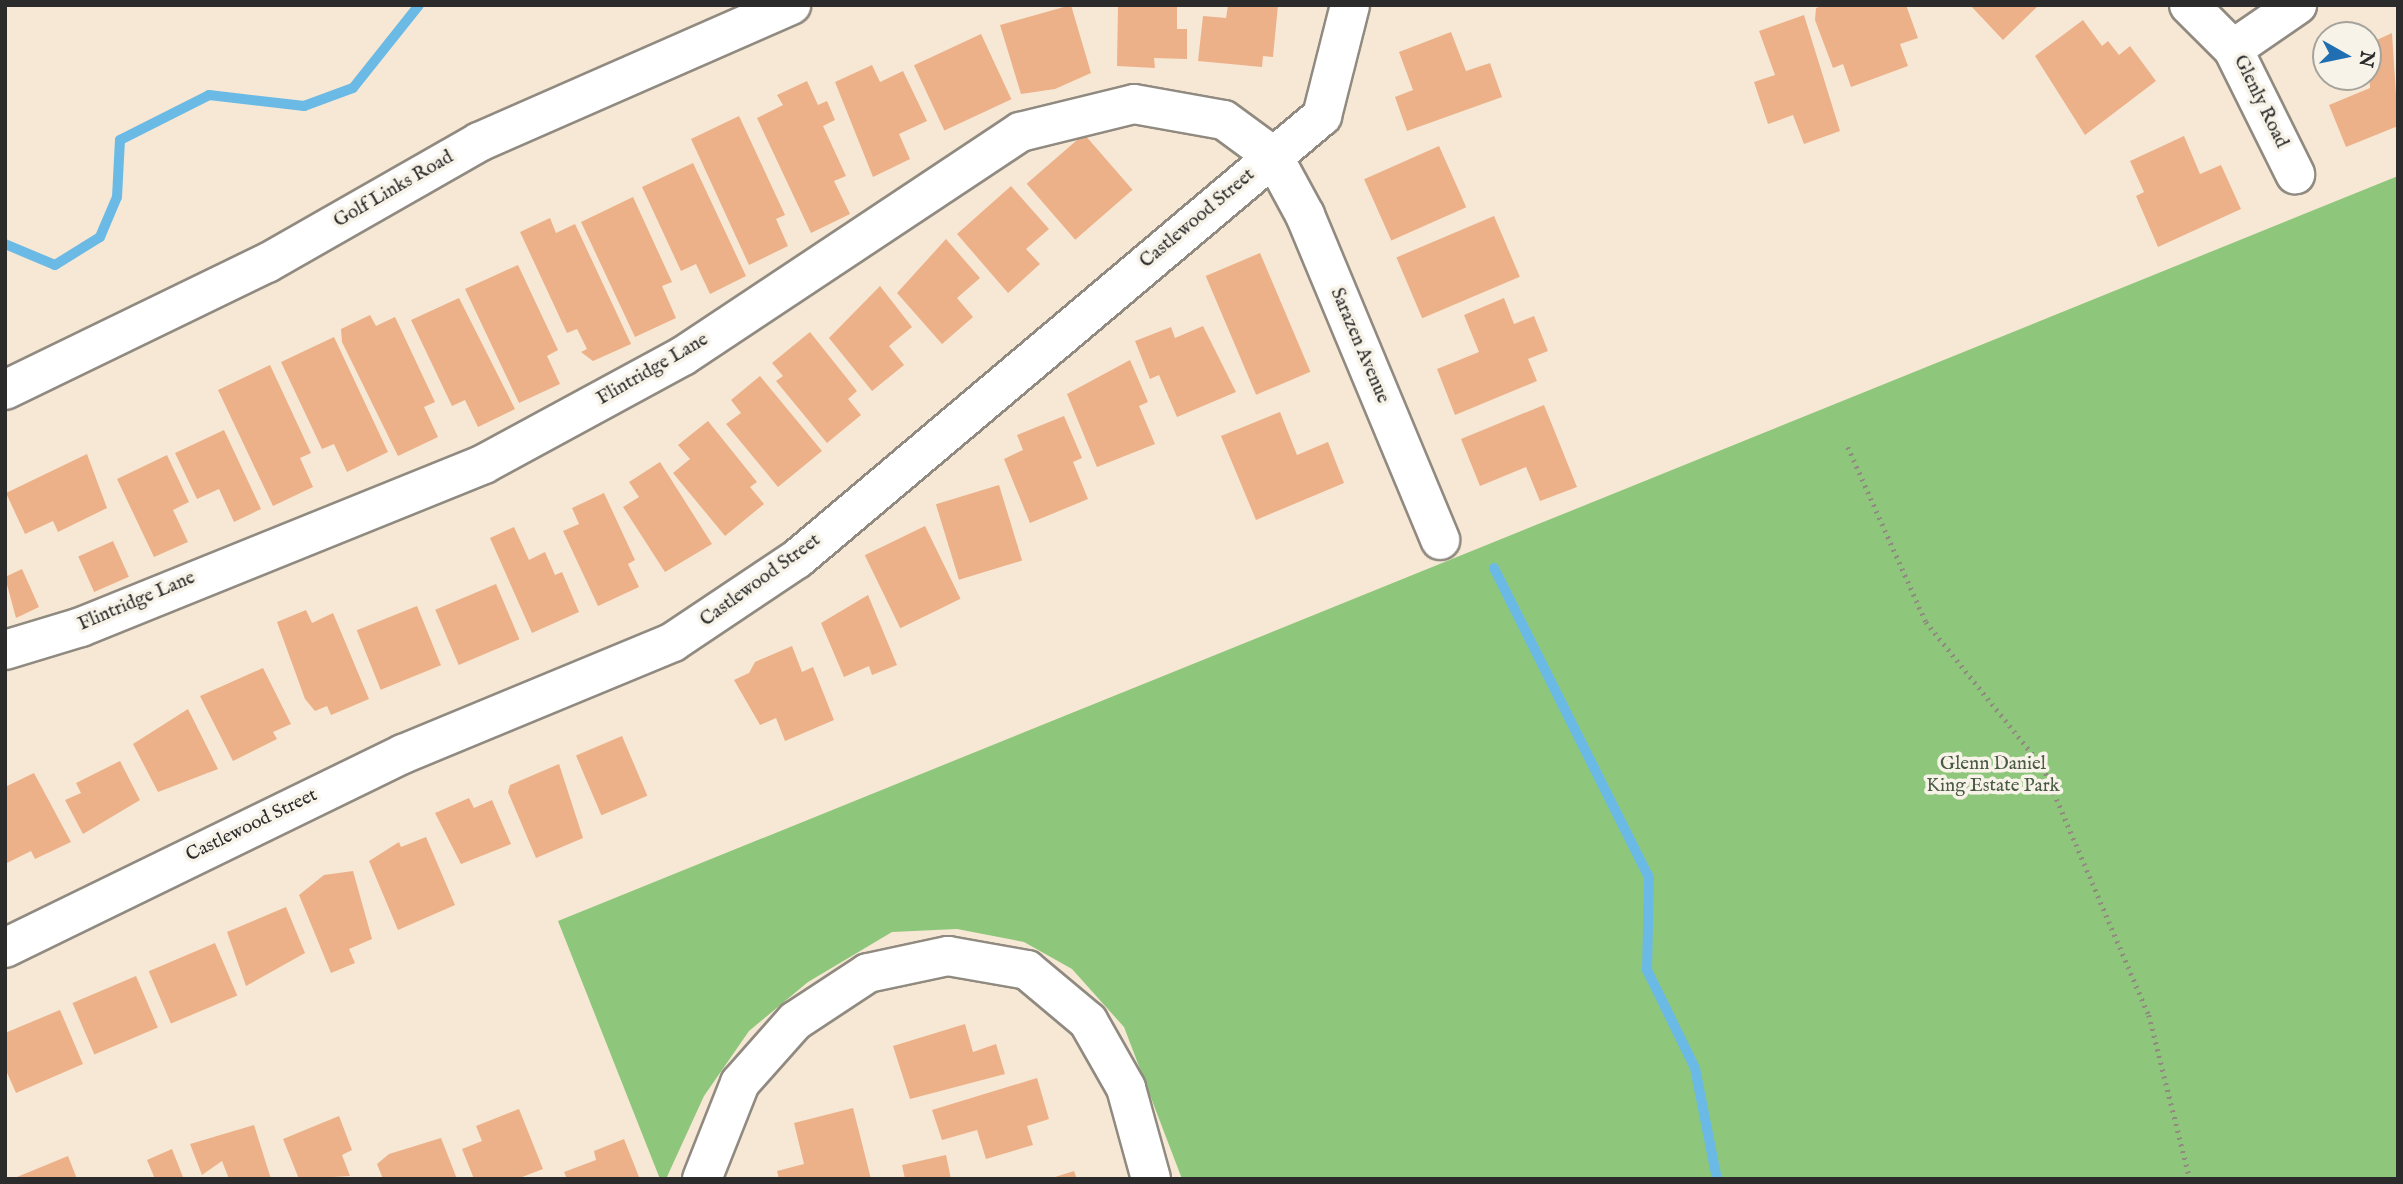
<!DOCTYPE html>
<html>
<head>
<meta charset="utf-8">
<style>
  body { margin:0 }
  #map { position:relative; width:2403px; height:1184px; overflow:hidden; background:#f6e8d5; font-family:"IM FELL English",serif }
  div>[style] { position:absolute }
  [style*='--x'] { left:calc(var(--x)*1px); top:calc(var(--y)*1px); width:calc(var(--w)*1px); rotate:calc(var(--a)*1deg) }
  .green>* { inset:0; background:#8ec77b }
  .stream>* { height:10px; margin:-5px; padding:0 5px; transform-origin:5px; border-radius:5px; background:#6bbae5 }
  .building>* { inset:0; background:#ecb189; transform-origin:0 0 }
  .path>* { height:4.5px; margin-top:-2.25px; transform-origin:0; background:repeating-linear-gradient(90deg,#908a80 0 2px,transparent 0 7px) }
  .roads { filter:drop-shadow(2px 0 #908a80) drop-shadow(-2px 0 #908a80) drop-shadow(0 2px #908a80) drop-shadow(0 -2px #908a80) }
  .minor>* { height:38px; margin:-19px; padding:0 19px; transform-origin:19px; border-radius:19px; background:#fff }
  span { translate:-50% -50%; white-space:nowrap; text-align:center; line-height:1.15; -webkit-text-stroke:7px #f7f3e8; paint-order:stroke }
  .street-label { font-size:19px; color:#2b2b2b }
  .park-label { font-size:19px; color:#495a43 }
  .frame { position:absolute; inset:0; border:7px solid #2b2b2b; pointer-events:none }
  .north { position:absolute; left:2312px; top:21px; width:70px; height:70px; box-sizing:border-box; background:#f7f3e8; border:2px solid #a5a39c; border-radius:50%; rotate:99deg; font-size:19px; font-weight:700; line-height:28px; text-align:center; color:#2b2b2b }
  .north::after { content:''; display:block; margin:auto; width:24px; height:32px; background:#1f6fb2; clip-path:polygon(50% 0,100% 100%,50% 72%,0 100%) }
</style>
</head>
<body>
<div id="map">
  <div class="green">
    <div style="clip-path:polygon(2398px 176px,2398px 1179px,1182px 1179px,1124px 1027px,1072px 969px,1024px 942px,957px 929px,892px 932px,808px 982px,749px 1031px,704px 1096px,666px 1179px,660px 1179px,558px 921px)"></div>
  </div>
  <div class="stream">
    <div style="--x:5;--y:244;--w:54;--a:22.8"></div>
    <div style="--x:55;--y:265;--w:53;--a:-31.9"></div>
    <div style="--x:100;--y:237;--w:43;--a:-67"></div>
    <div style="--x:117;--y:197;--w:57;--a:-87"></div>
    <div style="--x:120;--y:140;--w:100;--a:-26.8"></div>
    <div style="--x:209;--y:95;--w:96;--a:6.6"></div>
    <div style="--x:304;--y:106;--w:52;--a:-20.2"></div>
    <div style="--x:353;--y:88;--w:106;--a:-51.5"></div>
    <div style="--x:1494;--y:568;--w:346;--a:63.4"></div>
    <div style="--x:1649;--y:877;--w:93;--a:91.2"></div>
    <div style="--x:1647;--y:970;--w:109;--a:63.9"></div>
    <div style="--x:1695;--y:1068;--w:113;--a:78.8"></div>
  </div>
  <div class="building">
    <div style="clip-path:polygon(1071px 5px,1091px 73px,1055px 89px,1021px 94px,1000px 25px)"></div>
    <div style="clip-path:polygon(1118px 5px,1177px 5px,1177px 29px,1187px 29px,1187px 59px,1154px 58px,1155px 68px,1117px 66px)"></div>
    <div style="clip-path:polygon(1228px 5px,1278px 5px,1273px 57px,1263px 56px,1262px 67px,1198px 61px,1203px 16px,1226px 18px)"></div>
    <div style="clip-path:polygon(1825px 5px,1906px 5px,1918px 38px,1900px 44px,1908px 66px,1851px 87px,1843px 64px,1833px 68px,1815px 20px,1816px 8px)"></div>
    <div style="clip-path:polygon(1970px 5px,2039px 5px,2003px 40px)"></div>
    <div style="clip-path:polygon(1804px 15px,1840px 131px,1804px 144px,1793px 115px,1768px 124px,1754px 82px,1775px 75px,1759px 31px)"></div>
    <div style="clip-path:polygon(2083px 20px,2102px 46px,2108px 41px,2119px 55px,2130px 46px,2156px 81px,2085px 135px,2035px 56px)"></div>
    <div style="clip-path:polygon(1451px 32px,1466px 71px,1490px 63px,1502px 97px,1407px 131px,1395px 97px,1413px 90px,1399px 52px)"></div>
    <div style="clip-path:polygon(2392px 33px,2398px 126px,2346px 147px,2329px 105px,2370px 88px,2368px 44px)"></div>
    <div style="left:981px;top:34px;width:72px;height:74px;rotate:65deg"></div>
    <div style="clip-path:polygon(872px 65px,880px 82px,903px 71px,927px 121px,899px 134px,910px 159px,873px 177px,835px 82px)"></div>
    <div style="clip-path:polygon(807px 81px,818px 105px,827px 101px,835px 120px,823px 126px,846px 176px,834px 181px,850px 214px,811px 233px,757px 118px,783px 105px,777px 95px)"></div>
    <div style="clip-path:polygon(739px 116px,785px 215px,776px 219px,788px 246px,749px 265px,691px 139px)"></div>
    <div style="left:1084px;top:134px;width:74px;height:76px;rotate:49deg"></div>
    <div style="clip-path:polygon(2184px 136px,2200px 174px,2221px 165px,2241px 209px,2158px 247px,2136px 196px,2144px 192px,2130px 161px)"></div>
    <div style="left:1439px;top:146px;width:67px;height:82px;rotate:66deg"></div>
    <div style="clip-path:polygon(693px 163px,746px 276px,710px 294px,696px 264px,681px 271px,642px 187px)"></div>
    <div style="clip-path:polygon(1011px 186px,1049px 229px,1026px 249px,1040px 264px,1008px 293px,957px 234px)"></div>
    <div style="clip-path:polygon(633px 197px,672px 282px,662px 286px,676px 318px,635px 337px,581px 222px)"></div>
    <div style="left:1494px;top:216px;width:66px;height:106px;rotate:67deg"></div>
    <div style="clip-path:polygon(550px 218px,556px 233px,575px 224px,631px 344px,593px 361px,581px 352px,587px 349px,577px 329px,567px 333px,520px 232px)"></div>
    <div style="clip-path:polygon(946px 239px,980px 278px,957px 298px,973px 317px,942px 344px,897px 293px)"></div>
    <div style="left:1260px;top:253px;width:129px;height:59px;rotate:67deg"></div>
    <div style="clip-path:polygon(518px 265px,558px 350px,547px 356px,560px 384px,519px 403px,465px 289px)"></div>
    <div style="clip-path:polygon(880px 286px,912px 327px,889px 346px,904px 365px,872px 391px,829px 338px)"></div>
    <div style="clip-path:polygon(459px 298px,515px 409px,478px 427px,465px 400px,452px 406px,411px 320px)"></div>
    <div style="clip-path:polygon(1504px 298px,1514px 324px,1534px 316px,1548px 351px,1528px 359px,1537px 381px,1455px 415px,1437px 369px,1479px 352px,1464px 315px)"></div>
    <div style="clip-path:polygon(370px 315px,376px 326px,395px 317px,435px 402px,424px 407px,438px 437px,398px 456px,342px 342px,341px 329px)"></div>
    <div style="clip-path:polygon(1203px 326px,1236px 392px,1177px 417px,1159px 375px,1150px 379px,1135px 341px,1171px 327px,1175px 338px)"></div>
    <div style="clip-path:polygon(810px 332px,857px 391px,848px 399px,861px 415px,827px 443px,776px 381px,783px 376px,772px 363px)"></div>
    <div style="clip-path:polygon(334px 337px,388px 452px,347px 472px,334px 444px,322px 449px,281px 362px)"></div>
    <div style="clip-path:polygon(1130px 360px,1148px 402px,1139px 406px,1155px 444px,1097px 467px,1067px 394px)"></div>
    <div style="clip-path:polygon(270px 365px,311px 453px,300px 458px,313px 487px,273px 506px,218px 390px)"></div>
    <div style="clip-path:polygon(760px 376px,822px 451px,778px 487px,726px 424px,741px 413px,731px 400px)"></div>
    <div style="clip-path:polygon(1544px 405px,1577px 487px,1540px 501px,1526px 467px,1480px 486px,1461px 439px)"></div>
    <div style="clip-path:polygon(1280px 412px,1297px 455px,1328px 442px,1344px 483px,1256px 520px,1221px 436px)"></div>
    <div style="clip-path:polygon(1064px 416px,1082px 458px,1073px 462px,1088px 499px,1030px 523px,1004px 459px,1023px 450px,1017px 435px)"></div>
    <div style="clip-path:polygon(708px 421px,757px 482px,750px 487px,764px 504px,725px 536px,673px 473px,690px 459px,678px 445px)"></div>
    <div style="clip-path:polygon(224px 430px,261px 509px,234px 522px,219px 489px,197px 499px,175px 453px)"></div>
    <div style="clip-path:polygon(87px 454px,107px 508px,58px 532px,53px 521px,25px 534px,6px 493px)"></div>
    <div style="clip-path:polygon(167px 455px,189px 502px,173px 510px,188px 542px,154px 557px,117px 479px)"></div>
    <div style="clip-path:polygon(660px 462px,712px 544px,665px 572px,623px 507px,639px 497px,629px 482px)"></div>
    <div style="left:999px;top:485px;width:79px;height:66px;rotate:73deg"></div>
    <div style="clip-path:polygon(604px 493px,635px 560px,628px 564px,639px 587px,598px 606px,563px 531px,579px 524px,572px 508px)"></div>
    <div style="left:925px;top:526px;width:81px;height:67px;rotate:64deg"></div>
    <div style="clip-path:polygon(514px 527px,529px 560px,545px 552px,555px 575px,562px 572px,579px 612px,532px 633px,490px 538px)"></div>
    <div style="left:113px;top:541px;width:39px;height:38px;rotate:66deg"></div>
    <div style="clip-path:polygon(22px 569px,39px 607px,16px 618px,5px 577px)"></div>
    <div style="left:496px;top:584px;width:60px;height:66px;rotate:67deg"></div>
    <div style="clip-path:polygon(868px 595px,897px 665px,872px 675px,869px 666px,844px 677px,821px 623px)"></div>
    <div style="left:417px;top:606px;width:64px;height:65px;rotate:68deg"></div>
    <div style="clip-path:polygon(306px 610px,312px 623px,333px 613px,369px 699px,331px 715px,327px 706px,315px 711px,305px 699px,277px 622px)"></div>
    <div style="clip-path:polygon(792px 646px,802px 672px,813px 667px,834px 720px,785px 741px,776px 718px,760px 725px,734px 680px,749px 673px,755px 662px)"></div>
    <div style="clip-path:polygon(263px 668px,291px 724px,273px 732px,277px 739px,233px 761px,200px 696px)"></div>
    <div style="clip-path:polygon(188px 709px,218px 769px,158px 792px,133px 744px)"></div>
    <div style="left:622px;top:736px;width:65px;height:50px;rotate:67deg"></div>
    <div style="clip-path:polygon(120px 761px,140px 800px,83px 834px,65px 800px,81px 793px,76px 783px)"></div>
    <div style="clip-path:polygon(559px 764px,583px 838px,536px 858px,508px 792px,510px 785px)"></div>
    <div style="clip-path:polygon(34px 773px,71px 842px,35px 859px,31px 851px,5px 864px,5px 787px)"></div>
    <div style="clip-path:polygon(469px 798px,474px 808px,492px 800px,511px 844px,461px 864px,435px 813px)"></div>
    <div style="clip-path:polygon(426px 837px,455px 905px,398px 930px,369px 861px,399px 842px,401px 847px)"></div>
    <div style="clip-path:polygon(353px 871px,372px 939px,349px 949px,355px 963px,331px 973px,299px 895px,324px 875px)"></div>
    <div style="clip-path:polygon(286px 907px,305px 953px,246px 986px,227px 932px)"></div>
    <div style="left:215px;top:943px;width:57px;height:72px;rotate:67deg"></div>
    <div style="left:136px;top:976px;width:56px;height:69px;rotate:67deg"></div>
    <div style="clip-path:polygon(60px 1010px,83px 1064px,16px 1093px,5px 1068px,5px 1033px)"></div>
    <div style="clip-path:polygon(965px 1024px,973px 1052px,996px 1044px,1005px 1074px,910px 1099px,893px 1046px)"></div>
    <div style="clip-path:polygon(1037px 1078px,1049px 1119px,1027px 1126px,1033px 1145px,986px 1159px,977px 1130px,942px 1140px,932px 1110px)"></div>
    <div style="clip-path:polygon(853px 1108px,871px 1179px,779px 1179px,777px 1171px,804px 1164px,794px 1123px)"></div>
    <div style="clip-path:polygon(519px 1109px,543px 1169px,517px 1179px,474px 1179px,462px 1149px,482px 1141px,476px 1126px)"></div>
    <div style="clip-path:polygon(339px 1116px,352px 1150px,342px 1155px,350px 1176px,299px 1179px,283px 1139px)"></div>
    <div style="clip-path:polygon(254px 1125px,271px 1179px,229px 1179px,222px 1161px,202px 1175px,190px 1144px)"></div>
    <div style="clip-path:polygon(441px 1138px,457px 1179px,383px 1179px,377px 1164px,389px 1154px)"></div>
    <div style="clip-path:polygon(624px 1139px,639px 1177px,567px 1179px,564px 1172px,596px 1160px,594px 1151px)"></div>
    <div style="clip-path:polygon(172px 1149px,183px 1177px,155px 1179px,147px 1160px)"></div>
    <div style="clip-path:polygon(946px 1155px,951px 1179px,905px 1179px,902px 1165px)"></div>
    <div style="clip-path:polygon(68px 1156px,77px 1179px,12px 1179px)"></div>
    <div style="clip-path:polygon(1074px 1171px,1077px 1179px,1052px 1179px,1052px 1178px)"></div>
  </div>
  <div class="path">
    <div style="--x:1848;--y:447;--w:192;--a:66"></div>
    <div style="--x:1926;--y:622;--w:186;--a:51.1"></div>
    <div style="--x:2043;--y:767;--w:270;--a:66.9"></div>
    <div style="--x:2149;--y:1015;--w:169;--a:76"></div>
  </div>
  <div class="roads">
    <div class="minor">
      <div style="--x:2189;--y:5;--w:62;--a:45"></div>
      <div style="--x:2233;--y:49;--w:140;--a:63.6"></div>
      <div style="--x:2233;--y:49;--w:78;--a:-34.5"></div>
      <div style="--x:5;--y:390;--w:291;--a:-25.9"></div>
      <div style="--x:267;--y:263;--w:244;--a:-29.7"></div>
      <div style="--x:479;--y:142;--w:341;--a:-23.7"></div>
      <div style="--x:5;--y:650;--w:79;--a:-16.8"></div>
      <div style="--x:81;--y:627;--w:435;--a:-22"></div>
      <div style="--x:484;--y:464;--w:226;--a:-28.5"></div>
      <div style="--x:683;--y:356;--w:405;--a:-33.6"></div>
      <div style="--x:1020;--y:132;--w:117;--a:-13.8"></div>
      <div style="--x:1134;--y:104;--w:91;--a:10.1"></div>
      <div style="--x:1224;--y:120;--w:61;--a:36.3"></div>
      <div style="--x:1273;--y:156;--w:67;--a:61.5"></div>
      <div style="--x:1305;--y:215;--w:352;--a:67.4"></div>
      <div style="--x:5;--y:948;--w:443;--a:-26"></div>
      <div style="--x:403;--y:754;--w:292;--a:-22.5"></div>
      <div style="--x:673;--y:642;--w:149;--a:-33.8"></div>
      <div style="--x:797;--y:559;--w:687;--a:-40.16"></div>
      <div style="--x:1322;--y:116;--w:114;--a:-75.8"></div>
      <div style="--x:702;--y:1179;--w:103;--a:-68.4"></div>
      <div style="--x:740;--y:1083;--w:83;--a:-48.4"></div>
      <div style="--x:795;--y:1021;--w:87;--a:-33.3"></div>
      <div style="--x:868;--y:973;--w:82;--a:-12"></div>
      <div style="--x:948;--y:956;--w:80;--a:10"></div>
      <div style="--x:1027;--y:970;--w:80;--a:39.9"></div>
      <div style="--x:1088;--y:1021;--w:77;--a:60.4"></div>
      <div style="--x:1126;--y:1088;--w:94;--a:74.6"></div>
    </div>
  </div>
  <div class="street-label">
    <span style="left:2260px;top:102px;rotate:64deg">Glenly Road</span>
    <span style="left:394px;top:190px;rotate:-30deg">Golf Links Road</span>
    <span style="left:1198px;top:219px;rotate:-40deg">Castlewood Street</span>
    <span style="left:1359px;top:346px;rotate:67deg">Sarazen Avenue</span>
    <span style="left:653px;top:370px;rotate:-30deg">Flintridge Lane</span>
    <span style="left:761px;top:581px;rotate:-36deg">Castlewood Street</span>
    <span style="left:137px;top:602px;rotate:-23deg">Flintridge Lane</span>
    <span style="left:252px;top:826px;rotate:-26deg">Castlewood Street</span>
  </div>
  <div class="park-label">
    <span style="left:1993px;top:776px">Glenn Daniel<br>King Estate Park</span>
  </div>
  <div class="frame"></div>
  <div class="north">N</div>
</div>
</body>
</html>
